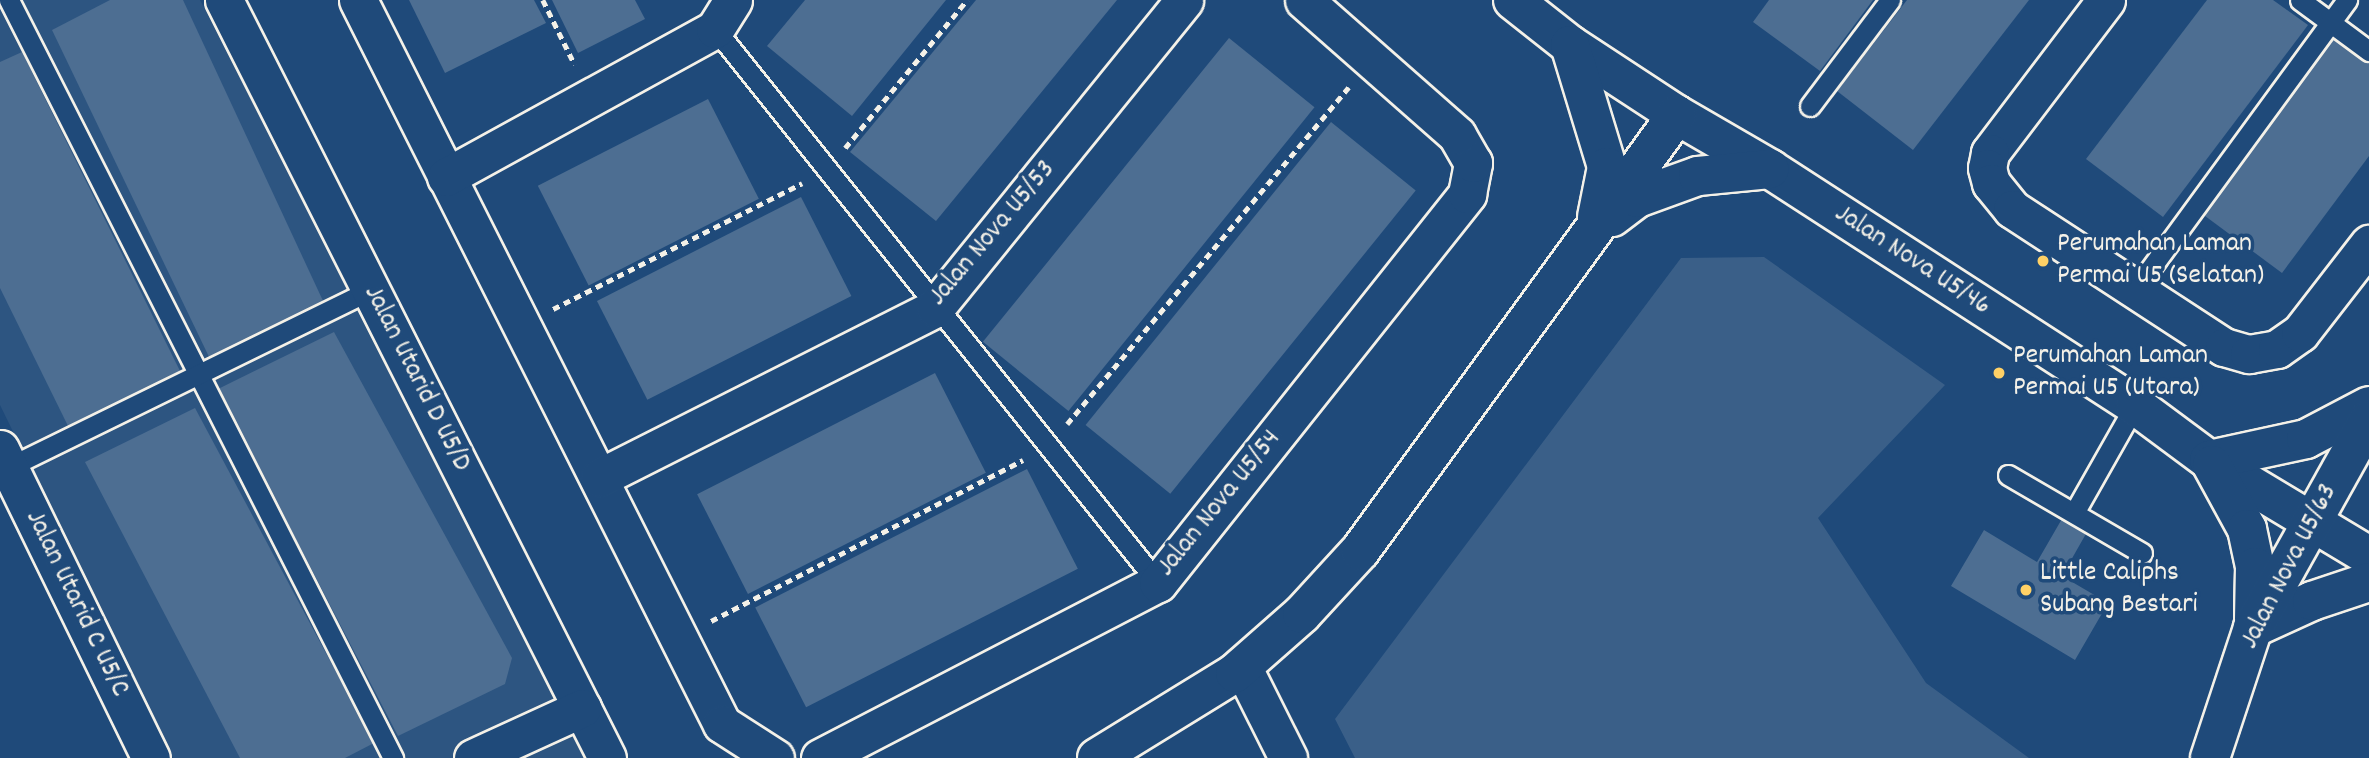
<!DOCTYPE html>
<html>
<head>
<meta charset="utf-8">
<style>
  body { margin:0 }
  #map { position:relative; width:2369px; height:758px; overflow:hidden; background:#1f4a7a; font-family:Dekko,sans-serif }
  div>[style] { position:absolute }
  [style*='--x'] { left:calc(var(--x)*1px); top:calc(var(--y)*1px); width:calc(var(--w)*1px); rotate:calc(var(--a)*1deg) }
  .built>* { inset:0; background:#2d5581 }
  .green>* { inset:0; background:#3a5f88 }
  .building>* { inset:0; background:#4d6e92; transform-origin:0 0 }
  .path>* { height:4.5px; margin-top:-2.25px; transform-origin:0; background:repeating-linear-gradient(90deg,#f4f1e8 0 7px,transparent 0 12px) }
  .roads { filter:drop-shadow(2px 0 #f4f1e8) drop-shadow(-2px 0 #f4f1e8) drop-shadow(0 2px #f4f1e8) drop-shadow(0 -2px #f4f1e8) }
  .service>* { height:19px; margin:-9.5px; padding:0 9.5px; transform-origin:9.5px; border-radius:9.5px; background:#1f4a7a }
  .minor>* { height:37px; margin:-18.5px; padding:0 18.5px; transform-origin:18.5px; border-radius:18.5px; background:#1f4a7a }
  .tertiary>* { height:38px; margin:-19px; padding:0 19px; transform-origin:19px; border-radius:19px; background:#1f4a7a }
  .dots>* { width:19px; height:19px; translate:-50% -50%; box-sizing:border-box; border:4px solid #1f4a7a; border-radius:50% }
  span { translate:-50% -50%; white-space:nowrap; text-align:center; line-height:1.15; -webkit-text-stroke:7px #1f4a7a; paint-order:stroke }
  .street-label { font-size:28px; color:#f4f1e8 }
  .poi-label { font-size:28px; color:#f4f1e8 }
  .left { translate:0 -50%; text-align:left }
</style>
</head>
<body>
<div id="map">
  <div class="built">
    <div style="clip-path:polygon(14px 0,200px 0,590px 758px,173px 758px,0 405px,0 7px)"></div>
  </div>
  <div class="green">
    <div style="clip-path:polygon(1764px 257px,1945px 385px,1818px 518px,1926px 683px,2029px 758px,1355px 758px,1335px 719px,1681px 258px)"></div>
  </div>
  <div class="building">
    <div style="clip-path:polygon(110px 0,183px 0,324px 303px,211px 361px,52px 30px)"></div>
    <div style="clip-path:polygon(409px 0,534px 0,546px 23px,445px 73px)"></div>
    <div style="clip-path:polygon(552px 0,635px 0,645px 19px,578px 53px)"></div>
    <div style="clip-path:polygon(805px 0,946px 0,852px 116px,767px 46px)"></div>
    <div style="clip-path:polygon(976px 0,1117px 0,936px 221px,850px 152px)"></div>
    <div style="clip-path:polygon(1769px 0,1873px 0,1820px 71px,1753px 22px)"></div>
    <div style="clip-path:polygon(1907px 0,2029px 0,1913px 150px,1837px 91px)"></div>
    <div style="clip-path:polygon(2207px 0,2273px 0,2308px 25px,2163px 217px,2086px 159px)"></div>
    <div style="clip-path:polygon(2338px 30px,2369px 53px,2369px 156px,2282px 273px,2201px 213px)"></div>
    <div style="left:1229px;top:38px;width:110px;height:391px;rotate:39deg"></div>
    <div style="clip-path:polygon(22px 52px,182px 375px,70px 430px,0 288px,0 62px)"></div>
    <div style="left:708px;top:99px;width:112px;height:191px;rotate:63deg"></div>
    <div style="left:1331px;top:122px;width:109px;height:390px;rotate:39deg"></div>
    <div style="left:801px;top:197px;width:111px;height:229px;rotate:63deg"></div>
    <div style="clip-path:polygon(334px 332px,512px 658px,505px 684px,398px 736px,218px 389px)"></div>
    <div style="left:935px;top:373px;width:112px;height:267px;rotate:63deg"></div>
    <div style="clip-path:polygon(195px 408px,374px 743px,345px 758px,240px 758px,85px 462px)"></div>
    <div style="left:1027px;top:469px;width:112px;height:305px;rotate:63deg"></div>
    <div style="clip-path:polygon(2063px 517px,2087px 532px,2062px 576px,2108px 603px,2075px 660px,1951px 586px,1984px 530px,2037px 562px)"></div>
  </div>
  <div class="path">
    <div style="--x:543;--y:0;--w:72;--a:63.8"></div>
    <div style="--x:845;--y:148;--w:192;--a:-50.5"></div>
    <div style="--x:553;--y:309;--w:279;--a:-26.8"></div>
    <div style="--x:1067;--y:424;--w:439;--a:-50.1"></div>
    <div style="--x:711;--y:621;--w:351;--a:-27.3"></div>
  </div>
  <div class="roads">
    <div class="service">
      <div style="--x:9;--y:0;--w:850;--a:63.13"></div>
      <div style="--x:2300;--y:0;--w:86;--a:36.5"></div>
      <div style="--x:715;--y:29;--w:709;--a:51.35"></div>
      <div style="--x:1810;--y:106;--w:133;--a:-53"></div>
      <div style="--x:2137;--y:287;--w:356;--a:-53.8"></div>
      <div style="--x:9;--y:467;--w:403;--a:-26.1"></div>
      <div style="--x:2008;--y:475;--w:155;--a:30.2"></div>
      <div style="--x:2074;--y:513;--w:124;--a:-60.5"></div>
    </div>
    <div class="minor">
      <div style="--x:224;--y:0;--w:849;--a:63.19"></div>
      <div style="--x:358;--y:0;--w:810;--a:63.31"></div>
      <div style="--x:722;--y:724;--w:63;--a:32.7"></div>
      <div style="--x:2106;--y:0;--w:192;--a:127.2"></div>
      <div style="--x:1990;--y:153;--w:15;--a:101"></div>
      <div style="--x:1987;--y:168;--w:16;--a:75"></div>
      <div style="--x:1991;--y:183;--w:33;--a:51"></div>
      <div style="--x:2012;--y:209;--w:253;--a:33.1"></div>
      <div style="--x:2224;--y:347;--w:26;--a:16"></div>
      <div style="--x:2249;--y:354;--w:28;--a:-10"></div>
      <div style="--x:2277;--y:349;--w:28;--a:-35"></div>
      <div style="--x:2300;--y:333;--w:113;--a:-52.2"></div>
      <div style="--x:446;--y:177;--w:307;--a:-28.8"></div>
      <div style="--x:715;--y:29;--w:34;--a:-58"></div>
      <div style="--x:0;--y:449;--w:344;--a:64"></div>
      <div style="--x:599;--y:478;--w:377;--a:-26.8"></div>
      <div style="--x:935;--y:308;--w:396;--a:-51"></div>
      <div style="--x:1242;--y:666;--w:103;--a:63.4"></div>
      <div style="--x:473;--y:758;--w:120;--a:-24.6"></div>
      <div style="--x:820;--y:758;--w:381;--a:-27.4"></div>
      <div style="--x:1158;--y:583;--w:497;--a:-51.5"></div>
      <div style="--x:1467;--y:194;--w:32;--a:-79"></div>
      <div style="--x:1473;--y:163;--w:32;--a:-120"></div>
      <div style="--x:1457;--y:135;--w:204;--a:-138.6"></div>
    </div>
    <div class="tertiary">
      <div style="--x:1513;--y:0;--w:73;--a:38.3"></div>
      <div style="--x:1570;--y:45;--w:128;--a:33.2"></div>
      <div style="--x:1677;--y:115;--w:108;--a:30.1"></div>
      <div style="--x:1770;--y:169;--w:435;--a:32.9"></div>
      <div style="--x:2135;--y:405;--w:92;--a:36.6"></div>
      <div style="--x:2209;--y:460;--w:187;--a:31"></div>
      <div style="--x:1570;--y:45;--w:127;--a:73.1"></div>
      <div style="--x:1607;--y:167;--w:51;--a:101.3"></div>
      <div style="--x:1612;--y:217;--w:31;--a:-37"></div>
      <div style="--x:1637;--y:198;--w:65;--a:-19.8"></div>
      <div style="--x:1698;--y:176;--w:72;--a:-5.6"></div>
      <div style="--x:2209;--y:460;--w:99;--a:-12.2"></div>
      <div style="--x:2306;--y:439;--w:71;--a:-27.6"></div>
      <div style="--x:2212;--y:465;--w:73;--a:61.3"></div>
      <div style="--x:2247;--y:529;--w:39;--a:78"></div>
      <div style="--x:2255;--y:567;--w:52;--a:91.1"></div>
      <div style="--x:2253;--y:628;--w:65;--a:-24.6"></div>
      <div style="--x:2312;--y:601;--w:60;--a:-18.4"></div>
      <div style="--x:1097;--y:758;--w:162;--a:-31.6"></div>
      <div style="--x:1235;--y:673;--w:89;--a:-41.4"></div>
      <div style="--x:1302;--y:614;--w:86;--a:-47.4"></div>
      <div style="--x:1360;--y:551;--w:539;--a:-53.98"></div>
      <div style="--x:2210;--y:758;--w:137;--a:-71.7"></div>
      <div style="--x:2253;--y:628;--w:238;--a:-60.9"></div>
    </div>
  </div>
  <div class="dots">
    <div style="left:2043px;top:261px;background:#ffd166"></div>
    <div style="left:1999px;top:373px;background:#ffd166"></div>
    <div style="left:2026px;top:590px;background:#ffd166"></div>
  </div>
  <div class="street-label">
    <span style="left:993px;top:234px;rotate:-50deg">Jalan Nova U5/53</span>
    <span style="left:1912px;top:261px;rotate:33deg">Jalan Nova U5/46</span>
    <span style="left:416px;top:379px;rotate:63deg">Jalan Utarid D U5/D</span>
    <span style="left:1220px;top:504px;rotate:-51deg">Jalan Nova U5/54</span>
    <span style="left:2290px;top:567px;rotate:-63deg">Jalan Nova U5/63</span>
    <span style="left:76px;top:604px;rotate:64deg">Jalan Utarid C U5/C</span>
  </div>
  <div class="poi-label">
    <span class="left" style="left:2057px;top:261px">Perumahan Laman<br>Permai U5 (Selatan)</span>
    <span class="left" style="left:2013px;top:373px">Perumahan Laman<br>Permai U5 (Utara)</span>
    <span class="left" style="left:2040px;top:590px">Little Caliphs<br>Subang Bestari</span>
  </div>
</div>
</body>
</html>
